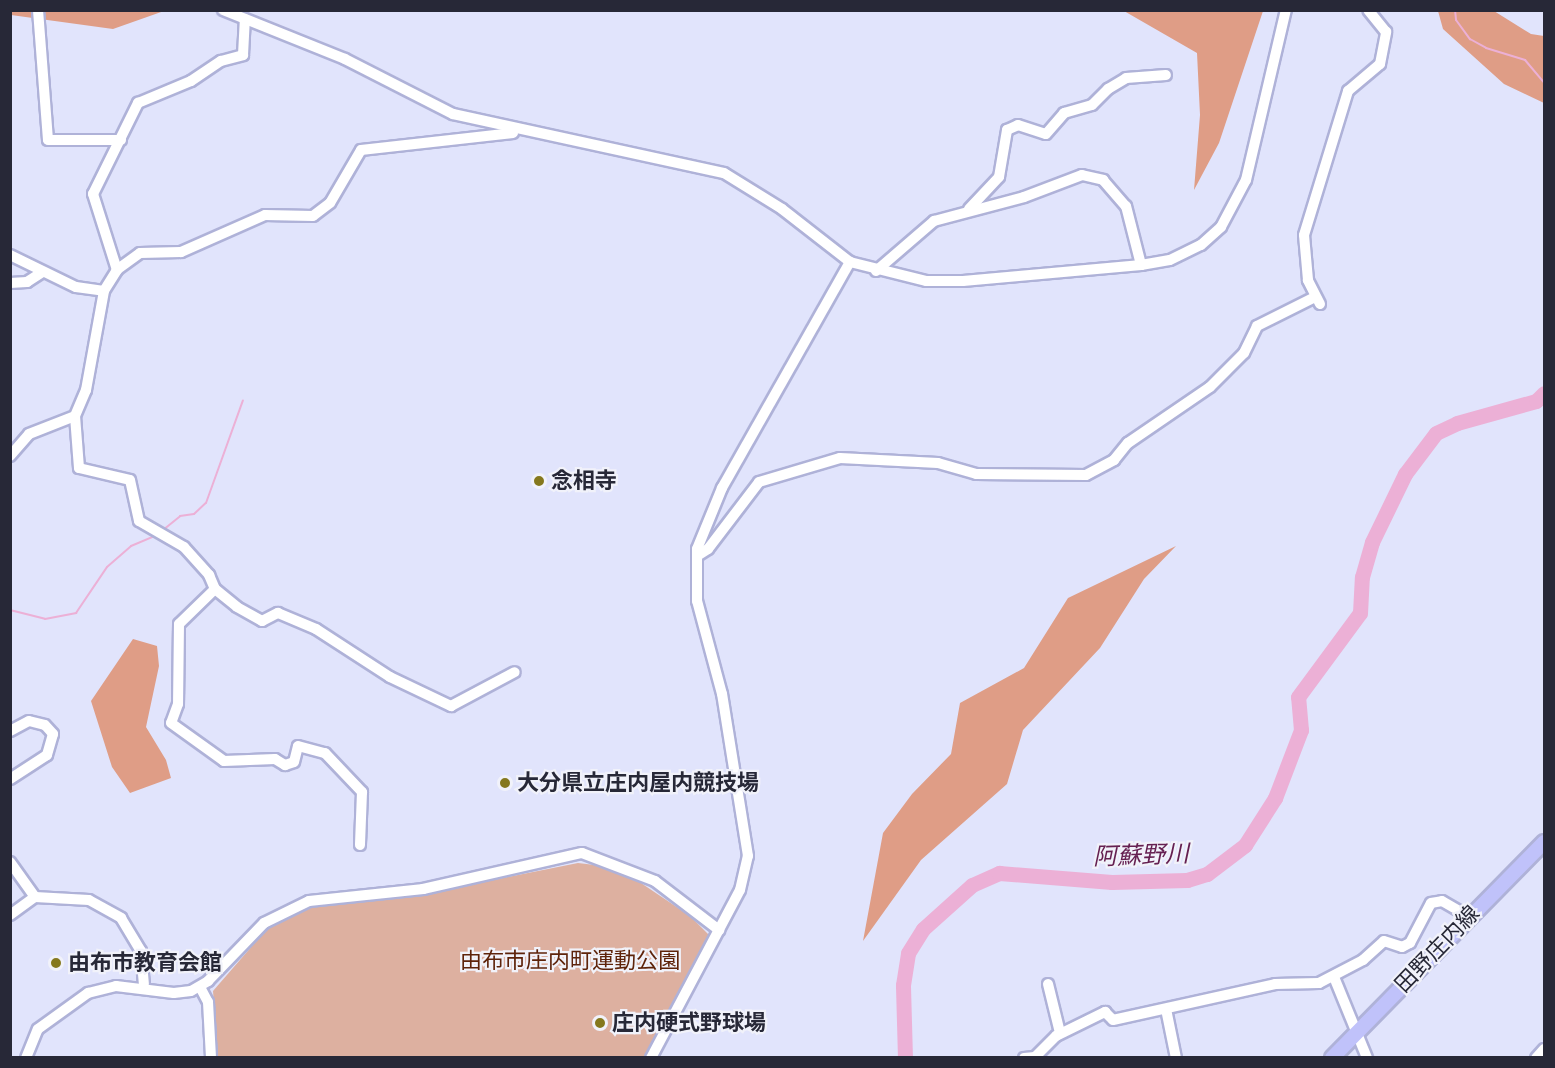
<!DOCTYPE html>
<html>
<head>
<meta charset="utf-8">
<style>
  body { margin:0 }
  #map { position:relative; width:1555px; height:1068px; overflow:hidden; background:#e1e4fc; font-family:Jost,"Noto Sans JP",sans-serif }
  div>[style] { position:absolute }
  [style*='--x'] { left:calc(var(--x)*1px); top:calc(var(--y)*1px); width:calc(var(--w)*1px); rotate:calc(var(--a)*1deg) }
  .green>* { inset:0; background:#ddb0a0 }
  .forest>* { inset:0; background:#df9d86 }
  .stream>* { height:2px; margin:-1px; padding:0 1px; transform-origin:1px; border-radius:1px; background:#ecb0d6 }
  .river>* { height:15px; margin:-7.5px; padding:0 7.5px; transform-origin:7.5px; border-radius:7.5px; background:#ecb0d6 }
  .roads { filter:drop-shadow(2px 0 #afb2d8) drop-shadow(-2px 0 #afb2d8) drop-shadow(0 2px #afb2d8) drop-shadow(0 -2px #afb2d8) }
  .minor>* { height:10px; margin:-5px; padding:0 5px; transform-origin:5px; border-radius:5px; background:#fff }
  .major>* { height:14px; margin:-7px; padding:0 7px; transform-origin:7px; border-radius:7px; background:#c0c2fa }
  .dots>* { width:16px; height:16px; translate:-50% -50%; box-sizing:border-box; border:3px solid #f1f2fa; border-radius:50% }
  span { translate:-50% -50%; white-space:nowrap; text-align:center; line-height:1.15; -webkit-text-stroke:4.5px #f1f2fa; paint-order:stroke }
  .poi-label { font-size:22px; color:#272837; font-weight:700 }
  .left { translate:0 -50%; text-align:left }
  .street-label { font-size:22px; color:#272837 }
  .park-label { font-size:22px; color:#5e230a }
  .water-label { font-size:24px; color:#652051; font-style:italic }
  .frame { position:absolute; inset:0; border:12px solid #272837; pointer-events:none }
</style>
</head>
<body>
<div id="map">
  <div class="green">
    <div style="clip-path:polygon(578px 863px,603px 866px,641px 883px,690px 916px,708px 934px,708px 941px,646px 1057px,218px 1057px,213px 991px,273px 922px,313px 904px,423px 894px)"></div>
  </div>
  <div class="forest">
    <div style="clip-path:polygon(11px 10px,164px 11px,113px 29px,11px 15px)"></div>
    <div style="clip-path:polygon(1124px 11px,1263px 11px,1219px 143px,1194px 190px,1200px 115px,1197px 53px)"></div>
    <div style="clip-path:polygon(1438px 11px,1494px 11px,1531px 34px,1544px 36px,1544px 103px,1504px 84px,1443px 29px)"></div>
    <div style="clip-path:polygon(1176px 546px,1144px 579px,1100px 648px,1023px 730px,1007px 784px,921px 860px,863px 941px,883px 833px,912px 794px,951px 754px,960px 703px,1024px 668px,1068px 598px)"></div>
    <div style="clip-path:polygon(133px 639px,157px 646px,159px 666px,146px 727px,166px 760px,171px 778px,130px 793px,112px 767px,91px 701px)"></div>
  </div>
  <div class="stream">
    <div style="--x:1455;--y:10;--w:10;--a:84"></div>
    <div style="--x:1456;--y:20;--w:24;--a:54"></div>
    <div style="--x:1470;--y:39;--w:18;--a:29"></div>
    <div style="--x:1486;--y:48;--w:41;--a:17.1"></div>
    <div style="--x:1525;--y:60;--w:30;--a:50"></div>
    <div style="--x:163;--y:530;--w:22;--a:-39"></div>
    <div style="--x:180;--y:516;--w:14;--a:-8"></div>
    <div style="--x:194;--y:514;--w:16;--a:-43"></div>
    <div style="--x:206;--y:503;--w:109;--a:-70.2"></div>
    <div style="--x:10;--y:610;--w:36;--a:14"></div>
    <div style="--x:45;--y:619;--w:32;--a:-11"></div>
    <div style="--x:76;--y:613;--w:55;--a:-56"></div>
    <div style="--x:107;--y:567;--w:32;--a:-41"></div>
    <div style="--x:131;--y:546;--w:28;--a:-23"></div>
  </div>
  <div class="river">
    <div style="--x:905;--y:1058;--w:73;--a:-91.6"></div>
    <div style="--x:903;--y:985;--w:32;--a:-81"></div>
    <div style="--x:908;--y:953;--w:28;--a:-58"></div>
    <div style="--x:923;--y:929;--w:66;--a:-41.9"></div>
    <div style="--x:972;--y:885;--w:30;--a:-24"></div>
    <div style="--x:999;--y:873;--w:113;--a:4.6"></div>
    <div style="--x:1112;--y:882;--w:75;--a:-1.5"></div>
    <div style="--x:1187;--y:880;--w:21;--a:-17"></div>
    <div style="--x:1207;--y:874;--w:48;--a:-37.3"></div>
    <div style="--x:1245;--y:845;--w:56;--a:-57.4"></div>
    <div style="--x:1275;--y:798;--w:73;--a:-69.1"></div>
    <div style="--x:1301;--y:730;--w:33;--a:-95"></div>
    <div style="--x:1298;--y:697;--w:104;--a:-53.6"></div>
    <div style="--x:1360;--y:613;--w:36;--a:-87"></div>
    <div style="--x:1362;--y:577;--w:36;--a:-74"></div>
    <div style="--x:1372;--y:542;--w:76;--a:-64.1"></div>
    <div style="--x:1405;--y:474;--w:51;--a:-52.9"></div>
    <div style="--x:1436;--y:433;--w:23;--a:-25"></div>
    <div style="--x:1457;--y:423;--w:82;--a:-15.6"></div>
    <div style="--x:1536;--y:401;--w:11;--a:-45"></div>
  </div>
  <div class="roads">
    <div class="minor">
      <div style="--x:38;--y:10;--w:130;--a:85.6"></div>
      <div style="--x:48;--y:140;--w:73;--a:0"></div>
      <div style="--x:223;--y:10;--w:131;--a:21.9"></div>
      <div style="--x:345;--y:59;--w:121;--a:27"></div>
      <div style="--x:453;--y:114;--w:277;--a:12.3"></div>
      <div style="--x:724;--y:173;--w:68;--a:31.8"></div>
      <div style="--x:782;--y:209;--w:86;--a:37.9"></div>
      <div style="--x:850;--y:262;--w:78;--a:14"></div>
      <div style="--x:926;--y:281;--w:37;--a:0"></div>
      <div style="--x:963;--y:281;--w:179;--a:-5.1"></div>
      <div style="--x:1141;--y:265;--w:29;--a:-10"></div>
      <div style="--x:1170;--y:260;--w:34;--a:-26"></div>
      <div style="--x:1201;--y:245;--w:27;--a:-42"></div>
      <div style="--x:1221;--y:227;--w:53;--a:-62"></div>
      <div style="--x:1246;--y:180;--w:175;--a:-76.8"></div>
      <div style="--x:513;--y:133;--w:153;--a:173.6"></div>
      <div style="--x:361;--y:150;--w:61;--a:120.3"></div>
      <div style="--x:330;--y:203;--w:21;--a:143"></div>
      <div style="--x:313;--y:216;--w:48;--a:-178.8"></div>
      <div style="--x:265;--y:215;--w:92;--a:156.2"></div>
      <div style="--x:181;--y:252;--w:41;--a:178.6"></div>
      <div style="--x:140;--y:253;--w:29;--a:144"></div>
      <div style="--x:117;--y:270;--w:25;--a:122"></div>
      <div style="--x:104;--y:291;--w:101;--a:100.3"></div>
      <div style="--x:86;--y:390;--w:28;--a:113"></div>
      <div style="--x:75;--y:416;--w:52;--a:85.6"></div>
      <div style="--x:79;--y:468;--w:52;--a:13.2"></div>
      <div style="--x:130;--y:480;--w:42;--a:77.6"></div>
      <div style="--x:139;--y:521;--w:52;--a:30"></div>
      <div style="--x:184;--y:547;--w:38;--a:48"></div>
      <div style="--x:209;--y:575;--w:15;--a:67"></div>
      <div style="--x:215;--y:589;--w:28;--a:39"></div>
      <div style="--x:237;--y:607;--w:29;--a:29"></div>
      <div style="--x:262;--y:621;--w:18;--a:-27"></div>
      <div style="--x:278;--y:613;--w:41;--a:22.8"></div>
      <div style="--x:316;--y:629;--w:88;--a:33"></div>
      <div style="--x:390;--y:677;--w:68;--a:25.4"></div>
      <div style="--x:451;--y:706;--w:72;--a:-28"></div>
      <div style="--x:969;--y:209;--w:44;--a:-46.8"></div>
      <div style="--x:999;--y:177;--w:48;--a:-80.3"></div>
      <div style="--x:1007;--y:130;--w:12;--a:-24"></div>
      <div style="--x:1018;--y:125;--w:29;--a:18"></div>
      <div style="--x:1046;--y:134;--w:28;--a:-49"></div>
      <div style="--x:1064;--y:113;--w:29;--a:-16"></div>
      <div style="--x:1092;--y:105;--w:23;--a:-45"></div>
      <div style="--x:1108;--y:89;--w:21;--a:-31"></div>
      <div style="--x:1126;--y:78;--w:40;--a:-4.3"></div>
      <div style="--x:10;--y:255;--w:73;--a:25.9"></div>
      <div style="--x:76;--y:287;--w:28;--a:8"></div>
      <div style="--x:117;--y:270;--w:80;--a:-107.5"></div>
      <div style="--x:93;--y:194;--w:102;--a:-63.7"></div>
      <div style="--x:138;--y:103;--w:57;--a:-22.5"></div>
      <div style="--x:191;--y:81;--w:36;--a:-34"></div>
      <div style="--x:221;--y:61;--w:23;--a:-15"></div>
      <div style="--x:243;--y:55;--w:36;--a:-87"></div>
      <div style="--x:876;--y:271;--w:77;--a:-40.8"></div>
      <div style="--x:934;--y:221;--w:93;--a:-14.9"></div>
      <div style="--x:1024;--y:197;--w:62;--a:-20.8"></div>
      <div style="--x:1082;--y:175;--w:22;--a:13"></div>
      <div style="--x:1103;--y:180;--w:35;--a:49"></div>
      <div style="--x:1126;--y:206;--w:61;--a:75.7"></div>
      <div style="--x:10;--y:283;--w:17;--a:-3"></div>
      <div style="--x:27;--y:282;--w:17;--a:-33"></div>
      <div style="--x:1320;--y:304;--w:27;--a:-117"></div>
      <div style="--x:1308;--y:280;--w:45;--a:-95.1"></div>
      <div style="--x:1304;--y:235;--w:151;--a:-73"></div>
      <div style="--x:1348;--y:91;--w:42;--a:-40.2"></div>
      <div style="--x:1380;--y:64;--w:33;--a:-79"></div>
      <div style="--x:1386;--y:32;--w:28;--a:-129"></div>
      <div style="--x:10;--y:456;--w:29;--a:-49"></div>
      <div style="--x:29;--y:434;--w:49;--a:-21.4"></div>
      <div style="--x:697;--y:556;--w:13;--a:-32"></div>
      <div style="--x:708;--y:549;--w:84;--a:-52.7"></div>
      <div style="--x:759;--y:482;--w:84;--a:-16.5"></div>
      <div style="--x:840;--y:458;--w:98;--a:2.9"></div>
      <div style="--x:938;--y:463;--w:40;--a:16"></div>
      <div style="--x:976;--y:474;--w:110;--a:0.5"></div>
      <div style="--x:1086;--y:475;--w:32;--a:-28"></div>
      <div style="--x:1114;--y:460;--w:22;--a:-51"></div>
      <div style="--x:1128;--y:443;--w:99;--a:-34.3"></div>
      <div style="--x:1210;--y:387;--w:48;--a:-45"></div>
      <div style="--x:1244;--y:353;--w:30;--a:-64"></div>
      <div style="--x:1257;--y:326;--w:65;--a:-26.6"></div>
      <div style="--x:215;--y:589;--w:50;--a:135.8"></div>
      <div style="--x:179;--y:624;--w:80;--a:90.7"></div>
      <div style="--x:178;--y:704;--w:20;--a:110"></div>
      <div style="--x:171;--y:723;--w:65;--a:35.6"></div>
      <div style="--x:224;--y:761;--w:51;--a:-2.2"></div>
      <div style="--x:275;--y:759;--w:12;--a:31"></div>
      <div style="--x:285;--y:765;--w:9;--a:-18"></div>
      <div style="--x:294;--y:762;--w:16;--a:-76"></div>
      <div style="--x:298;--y:746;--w:28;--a:15"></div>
      <div style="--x:325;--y:753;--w:54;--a:46.5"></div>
      <div style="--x:362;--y:792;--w:53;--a:92.2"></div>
      <div style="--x:10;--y:731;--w:21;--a:-28"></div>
      <div style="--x:29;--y:721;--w:16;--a:14"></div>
      <div style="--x:45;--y:725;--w:12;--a:48"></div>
      <div style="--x:53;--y:734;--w:22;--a:106"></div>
      <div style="--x:47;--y:755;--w:44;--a:147"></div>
      <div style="--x:10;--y:862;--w:43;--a:54.5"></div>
      <div style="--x:35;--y:897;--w:54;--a:3.2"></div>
      <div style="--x:89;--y:900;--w:37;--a:29"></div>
      <div style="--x:121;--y:918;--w:39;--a:59"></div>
      <div style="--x:141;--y:951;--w:33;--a:85"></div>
      <div style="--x:10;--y:915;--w:31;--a:-36"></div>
      <div style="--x:1334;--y:977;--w:87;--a:67.8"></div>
      <div style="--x:1048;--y:984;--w:50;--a:76.2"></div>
      <div style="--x:200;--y:987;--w:17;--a:62"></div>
      <div style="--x:208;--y:1002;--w:56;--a:86.9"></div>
      <div style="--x:1166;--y:1009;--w:50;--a:78.5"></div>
      <div style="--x:26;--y:1058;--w:31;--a:-68"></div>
      <div style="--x:38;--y:1029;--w:62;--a:-35.8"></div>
      <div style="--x:88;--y:993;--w:29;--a:-14"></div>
      <div style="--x:116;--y:986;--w:58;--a:6.9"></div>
      <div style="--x:174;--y:993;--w:17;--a:-7"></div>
      <div style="--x:191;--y:991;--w:20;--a:-30"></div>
      <div style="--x:208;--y:981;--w:81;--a:-46"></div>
      <div style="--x:264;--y:923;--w:50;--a:-26.1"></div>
      <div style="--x:309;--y:901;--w:115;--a:-6"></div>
      <div style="--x:423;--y:889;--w:163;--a:-12.8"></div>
      <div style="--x:582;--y:853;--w:78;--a:21"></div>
      <div style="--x:655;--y:881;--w:81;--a:37.4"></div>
      <div style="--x:651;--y:1058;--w:190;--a:-62.1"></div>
      <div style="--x:740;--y:890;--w:35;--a:-77"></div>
      <div style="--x:748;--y:856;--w:164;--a:-99.1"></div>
      <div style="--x:722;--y:694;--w:96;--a:-105"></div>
      <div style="--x:697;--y:601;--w:52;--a:-90"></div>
      <div style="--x:697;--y:549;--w:66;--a:-67.7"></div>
      <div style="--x:722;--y:488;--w:260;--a:-60.5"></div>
      <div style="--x:1024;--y:1058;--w:11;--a:-5"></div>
      <div style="--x:1035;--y:1057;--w:30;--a:-45"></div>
      <div style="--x:1056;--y:1036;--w:55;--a:-26.1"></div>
      <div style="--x:1105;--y:1012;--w:11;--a:45"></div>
      <div style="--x:1113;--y:1020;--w:166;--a:-12.5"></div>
      <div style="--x:1275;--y:984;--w:44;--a:-1.3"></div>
      <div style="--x:1319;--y:983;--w:50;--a:-27.6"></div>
      <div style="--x:1363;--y:960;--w:28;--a:-42"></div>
      <div style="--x:1384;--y:941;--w:19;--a:18"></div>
      <div style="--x:1402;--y:947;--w:9;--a:-27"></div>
      <div style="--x:1410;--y:943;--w:45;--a:-62.3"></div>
      <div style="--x:1431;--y:903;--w:11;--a:-10"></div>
      <div style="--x:1442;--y:901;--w:30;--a:30"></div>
      <div style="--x:1536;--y:1058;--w:12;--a:-48"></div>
    </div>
    <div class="major">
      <div style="--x:1332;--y:1058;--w:303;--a:-45.5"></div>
    </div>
  </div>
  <div class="dots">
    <div style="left:539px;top:481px;background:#85781d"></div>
    <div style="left:505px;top:783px;background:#85781d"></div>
    <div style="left:56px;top:963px;background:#85781d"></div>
    <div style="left:600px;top:1023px;background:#85781d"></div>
  </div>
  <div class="poi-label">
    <span class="left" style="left:551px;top:481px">念相寺</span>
    <span class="left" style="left:517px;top:783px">大分県立庄内屋内競技場</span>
    <span class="left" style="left:68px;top:963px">由布市教育会館</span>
    <span class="left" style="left:612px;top:1023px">庄内硬式野球場</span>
  </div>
  <div class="street-label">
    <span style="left:1437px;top:949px;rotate:-46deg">田野庄内線</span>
  </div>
  <div class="park-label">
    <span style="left:570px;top:961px">由布市庄内町運動公園</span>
  </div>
  <div class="water-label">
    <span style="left:1141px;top:855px;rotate:-2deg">阿蘇野川</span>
  </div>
  <div class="frame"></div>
</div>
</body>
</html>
